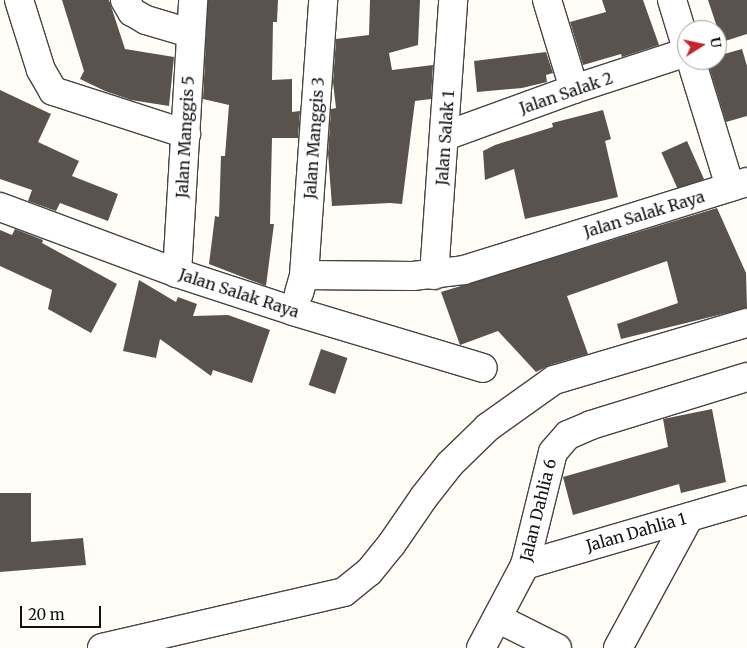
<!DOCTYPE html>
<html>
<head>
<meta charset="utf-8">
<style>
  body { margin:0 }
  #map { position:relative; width:747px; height:648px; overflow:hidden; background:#fffdf5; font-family:Merriweather,serif }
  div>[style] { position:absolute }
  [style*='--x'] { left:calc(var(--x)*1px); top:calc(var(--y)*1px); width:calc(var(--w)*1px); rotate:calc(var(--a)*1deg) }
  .building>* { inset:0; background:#5a524d; transform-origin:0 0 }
  .roads { filter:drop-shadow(1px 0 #444) drop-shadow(-1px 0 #444) drop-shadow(0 1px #444) drop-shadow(0 -1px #444) }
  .minor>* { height:28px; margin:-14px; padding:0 14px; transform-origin:14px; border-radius:14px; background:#fff }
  span { translate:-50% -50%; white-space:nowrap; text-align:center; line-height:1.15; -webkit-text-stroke:5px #fff; paint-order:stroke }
  .street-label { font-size:16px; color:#111 }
  .north { position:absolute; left:677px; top:20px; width:50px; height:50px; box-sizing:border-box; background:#fff; border:1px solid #a0a0a0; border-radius:50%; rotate:80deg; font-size:14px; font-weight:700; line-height:20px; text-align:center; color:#111 }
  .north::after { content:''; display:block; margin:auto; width:18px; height:22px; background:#c4262e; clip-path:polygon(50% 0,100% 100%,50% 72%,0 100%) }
  .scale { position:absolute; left:20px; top:606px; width:81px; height:22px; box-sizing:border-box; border:2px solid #111; border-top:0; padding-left:6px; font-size:15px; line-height:18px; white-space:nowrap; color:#111; -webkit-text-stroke:4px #fff; paint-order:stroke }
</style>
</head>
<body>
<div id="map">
  <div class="building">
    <div style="clip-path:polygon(62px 0,109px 0,125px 49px,174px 57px,169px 106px,131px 100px,105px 91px,80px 79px,84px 71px)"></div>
    <div style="clip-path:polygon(208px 0,278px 0,277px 22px,273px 22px,272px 80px,292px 79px,292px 112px,300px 111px,298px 138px,272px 138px,270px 224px,274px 224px,266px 286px,209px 264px,215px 216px,219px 217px,221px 156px,225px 156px,229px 105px,203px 99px)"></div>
    <div style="clip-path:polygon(370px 0,420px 0,418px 45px,389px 53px,392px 70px,433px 65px,431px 99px,415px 101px,402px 204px,390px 203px,332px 206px,328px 153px,331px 109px,336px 108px,333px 82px,336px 39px,369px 35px)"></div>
    <div style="clip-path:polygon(602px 0,643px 0,659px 45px,622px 57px,621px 54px,583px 65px,570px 22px,606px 12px)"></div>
    <div style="clip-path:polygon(708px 0,747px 0,747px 34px,722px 42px)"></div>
    <div style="clip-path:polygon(742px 49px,747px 66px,747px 116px,726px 122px,707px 60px,717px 60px,717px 56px)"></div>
    <div style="clip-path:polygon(546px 52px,553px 73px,546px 75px,547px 82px,522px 88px,477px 92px,474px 61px)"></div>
    <div style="clip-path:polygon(0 90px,51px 114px,38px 142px,79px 161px,72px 176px,118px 194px,108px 221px,60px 203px,56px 211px,28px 201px,32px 190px,0 179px)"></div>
    <div style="clip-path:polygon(603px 110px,611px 139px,605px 141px,618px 197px,525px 219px,514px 169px,485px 180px,483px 151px,495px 145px,553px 127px,552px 123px)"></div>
    <div style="left:687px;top:141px;width:42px;height:28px;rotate:66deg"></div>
    <div style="clip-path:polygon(717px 208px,746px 273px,747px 308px,621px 339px,617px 324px,678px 303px,667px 261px,567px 296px,588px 354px,550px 365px,536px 372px,498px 331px,460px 345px,441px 292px)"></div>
    <div style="clip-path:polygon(15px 229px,43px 240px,42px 243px,117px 284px,91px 333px,48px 309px,52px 290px,0 266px,0 230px,12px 235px)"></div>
    <div style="clip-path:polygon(139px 280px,176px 302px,178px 297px,197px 304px,193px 316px,228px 315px,270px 330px,252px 383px,213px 370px,211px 376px,160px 339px,156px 358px,123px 351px)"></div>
    <div style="left:321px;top:349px;width:28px;height:38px;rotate:19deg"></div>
    <div style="clip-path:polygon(712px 409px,726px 482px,681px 493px,679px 484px,573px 515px,563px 477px,668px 447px,663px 419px)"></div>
    <div style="clip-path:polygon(0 493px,31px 493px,31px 542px,83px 538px,86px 565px,0 572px)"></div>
  </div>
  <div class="roads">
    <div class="minor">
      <div style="--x:19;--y:0;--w:73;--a:72.6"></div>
      <div style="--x:41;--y:70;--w:24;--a:60"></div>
      <div style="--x:53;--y:91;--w:140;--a:17.9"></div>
      <div style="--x:125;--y:0;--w:14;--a:60"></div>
      <div style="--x:132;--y:12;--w:16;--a:30"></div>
      <div style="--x:146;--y:20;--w:46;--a:16.5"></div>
      <div style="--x:547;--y:0;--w:93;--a:73.1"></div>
      <div style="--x:672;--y:0;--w:51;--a:73"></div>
      <div style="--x:691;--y:60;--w:133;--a:72.9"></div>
      <div style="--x:445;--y:136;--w:137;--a:-20"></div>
      <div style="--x:574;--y:89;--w:119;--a:-18.1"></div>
      <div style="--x:0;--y:207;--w:189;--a:20.4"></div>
      <div style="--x:177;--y:273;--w:122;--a:18.1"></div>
      <div style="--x:293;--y:311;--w:198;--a:16.7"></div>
      <div style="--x:177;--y:273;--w:273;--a:-86.6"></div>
      <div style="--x:304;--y:275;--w:109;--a:0.5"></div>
      <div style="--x:413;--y:276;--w:51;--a:-6.7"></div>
      <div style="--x:464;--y:270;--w:296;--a:-17.3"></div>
      <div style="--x:434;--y:275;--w:276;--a:-86"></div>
      <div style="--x:299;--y:293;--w:19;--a:-74"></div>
      <div style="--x:304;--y:275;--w:276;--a:-86"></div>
      <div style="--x:525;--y:565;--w:231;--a:-16.3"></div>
      <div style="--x:497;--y:618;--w:67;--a:26.6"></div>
      <div style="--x:102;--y:648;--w:248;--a:-13"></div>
      <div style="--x:344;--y:592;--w:32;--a:-39"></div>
      <div style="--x:369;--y:572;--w:35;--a:-51"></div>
      <div style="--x:391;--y:545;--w:58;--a:-55.5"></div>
      <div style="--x:424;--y:497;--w:42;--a:-51.8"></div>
      <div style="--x:450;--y:464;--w:53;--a:-44.2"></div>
      <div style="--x:488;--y:427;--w:81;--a:-35.5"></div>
      <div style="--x:554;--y:380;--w:201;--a:-16.5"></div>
      <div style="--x:481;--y:648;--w:94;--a:-62.1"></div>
      <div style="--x:525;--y:565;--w:116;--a:-76.1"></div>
      <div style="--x:553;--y:452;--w:23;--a:-49"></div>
      <div style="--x:568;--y:435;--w:25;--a:-23"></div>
      <div style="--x:591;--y:425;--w:163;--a:-17.1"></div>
      <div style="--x:618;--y:648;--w:149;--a:-61.5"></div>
    </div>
  </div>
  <div class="street-label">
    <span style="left:566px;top:93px;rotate:-19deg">Jalan Salak 2</span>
    <span style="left:185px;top:137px;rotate:-87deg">Jalan Manggis 5</span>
    <span style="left:314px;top:138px;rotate:-86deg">Jalan Manggis 3</span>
    <span style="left:445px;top:138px;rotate:-86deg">Jalan Salak 1</span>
    <span style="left:644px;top:214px;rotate:-17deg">Jalan Salak Raya</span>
    <span style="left:239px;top:293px;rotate:18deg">Jalan Salak Raya</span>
    <span style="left:538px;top:510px;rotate:-76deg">Jalan Dahlia 6</span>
    <span style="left:636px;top:532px;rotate:-16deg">Jalan Dahlia 1</span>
  </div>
  <div class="north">U</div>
  <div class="scale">20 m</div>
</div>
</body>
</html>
